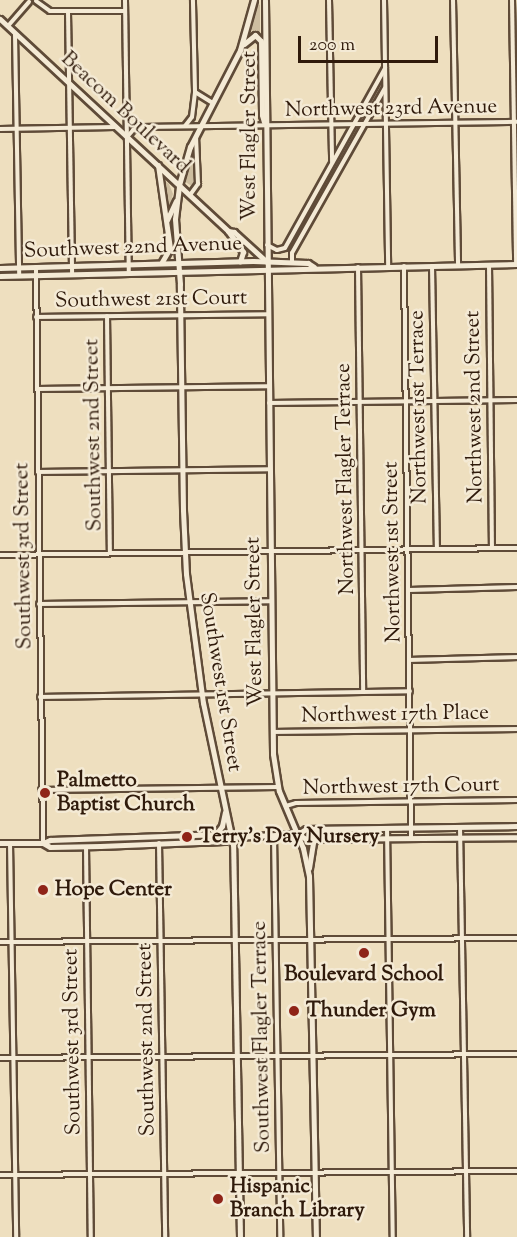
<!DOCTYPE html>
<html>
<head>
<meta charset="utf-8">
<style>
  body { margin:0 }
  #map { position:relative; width:517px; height:1237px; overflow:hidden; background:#eedfbf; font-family:"Sorts Mill Goudy",serif }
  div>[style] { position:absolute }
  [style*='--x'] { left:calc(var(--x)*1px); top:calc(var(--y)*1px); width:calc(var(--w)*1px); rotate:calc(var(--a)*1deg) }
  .green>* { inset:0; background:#cebea0 }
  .roads { filter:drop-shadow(2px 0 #5f4b38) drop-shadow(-2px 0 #5f4b38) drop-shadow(0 2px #5f4b38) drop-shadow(0 -2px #5f4b38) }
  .minor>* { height:4px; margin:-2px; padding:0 2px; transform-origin:2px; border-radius:2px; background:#f4ead5 }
  .secondary>* { height:5px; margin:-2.5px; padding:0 2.5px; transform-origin:2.5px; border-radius:2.5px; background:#f4ead5 }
  .dots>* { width:16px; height:16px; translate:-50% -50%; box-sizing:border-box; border:3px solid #f4ead5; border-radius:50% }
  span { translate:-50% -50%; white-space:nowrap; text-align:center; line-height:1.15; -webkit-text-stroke:5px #f4ead5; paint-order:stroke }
  .street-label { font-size:21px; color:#2f1a0b }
  .poi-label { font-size:21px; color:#2f1a0b; font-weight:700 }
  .left { translate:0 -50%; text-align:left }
  .scale { position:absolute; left:298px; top:36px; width:140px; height:27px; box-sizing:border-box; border:3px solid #2f1a0b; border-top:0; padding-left:8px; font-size:18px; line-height:21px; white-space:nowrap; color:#2f1a0b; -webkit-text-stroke:4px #f4ead5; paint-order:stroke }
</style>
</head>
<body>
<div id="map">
  <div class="green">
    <div style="clip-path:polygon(258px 4px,260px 5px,260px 33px,251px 30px)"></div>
    <div style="clip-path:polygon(195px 142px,195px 183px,193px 187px,184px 181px)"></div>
    <div style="clip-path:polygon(162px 179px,169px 184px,173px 194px,168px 210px)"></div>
  </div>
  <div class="roads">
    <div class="minor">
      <div style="--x:125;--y:0;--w:273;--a:89.2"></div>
      <div style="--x:329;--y:0;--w:162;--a:88.9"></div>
      <div style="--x:384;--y:0;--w:266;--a:89.1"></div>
      <div style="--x:453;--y:0;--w:265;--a:88.9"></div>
      <div style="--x:512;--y:0;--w:264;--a:89.1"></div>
      <div style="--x:36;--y:1;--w:17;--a:36"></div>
      <div style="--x:50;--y:11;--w:75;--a:0"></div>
      <div style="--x:68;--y:12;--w:263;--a:89.1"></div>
      <div style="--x:8;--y:26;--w:32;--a:-49"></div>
      <div style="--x:15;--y:34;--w:241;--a:89"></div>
      <div style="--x:195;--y:92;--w:19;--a:32"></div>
      <div style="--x:185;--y:126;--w:11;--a:-52"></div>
      <div style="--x:192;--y:117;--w:26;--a:-83"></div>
      <div style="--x:195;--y:91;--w:91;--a:-91.3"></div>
      <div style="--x:0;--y:129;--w:115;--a:-1"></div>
      <div style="--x:127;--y:137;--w:9;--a:-49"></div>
      <div style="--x:133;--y:130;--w:9;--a:-18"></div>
      <div style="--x:142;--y:127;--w:375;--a:-0.8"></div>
      <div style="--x:190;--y:195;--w:14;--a:-54"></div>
      <div style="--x:198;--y:184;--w:47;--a:-92.4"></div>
      <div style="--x:267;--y:245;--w:11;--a:27"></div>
      <div style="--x:277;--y:250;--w:8;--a:-14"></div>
      <div style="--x:285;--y:248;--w:206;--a:-60.9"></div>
      <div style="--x:292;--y:262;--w:9;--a:-90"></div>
      <div style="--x:292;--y:253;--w:189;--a:-60.6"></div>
      <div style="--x:489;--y:265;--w:283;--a:89.4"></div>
      <div style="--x:404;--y:266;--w:572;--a:89.3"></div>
      <div style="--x:432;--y:266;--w:283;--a:89"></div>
      <div style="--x:36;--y:267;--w:576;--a:89.3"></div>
      <div style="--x:358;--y:267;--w:425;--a:89.3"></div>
      <div style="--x:107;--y:316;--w:237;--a:89.3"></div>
      <div style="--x:36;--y:317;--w:231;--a:-0.7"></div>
      <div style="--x:37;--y:389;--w:231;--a:-0.7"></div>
      <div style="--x:269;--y:403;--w:248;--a:-0.7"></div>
      <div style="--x:38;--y:472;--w:231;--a:-0.7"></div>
      <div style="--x:0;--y:555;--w:517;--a:-0.78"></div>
      <div style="--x:409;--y:590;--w:108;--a:-1.6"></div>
      <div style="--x:39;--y:604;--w:232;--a:-0.7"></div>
      <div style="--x:410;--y:660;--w:107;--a:-1.6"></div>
      <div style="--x:40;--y:697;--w:370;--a:-0.9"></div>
      <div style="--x:273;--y:732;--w:244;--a:-0.7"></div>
      <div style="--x:41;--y:790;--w:237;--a:-0.7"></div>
      <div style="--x:286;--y:806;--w:10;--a:-17"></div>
      <div style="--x:296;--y:803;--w:221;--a:-0.8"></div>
      <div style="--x:460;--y:827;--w:410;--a:89"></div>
      <div style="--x:387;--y:828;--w:409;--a:89.2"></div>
      <div style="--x:274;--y:836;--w:401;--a:89.1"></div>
      <div style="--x:10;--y:843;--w:394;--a:89.1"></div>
      <div style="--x:159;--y:843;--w:394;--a:89.1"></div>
      <div style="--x:86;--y:847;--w:390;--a:89.3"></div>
      <div style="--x:0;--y:942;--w:517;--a:-0.44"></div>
      <div style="--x:0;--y:1058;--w:517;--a:-0.44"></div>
      <div style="--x:0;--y:1175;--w:517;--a:-0.44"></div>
    </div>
    <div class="secondary">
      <div style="--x:265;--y:0;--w:754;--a:89.39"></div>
      <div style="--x:273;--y:754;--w:37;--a:81"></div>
      <div style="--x:279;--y:791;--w:62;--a:67.2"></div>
      <div style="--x:303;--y:848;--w:29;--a:78"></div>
      <div style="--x:309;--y:876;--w:361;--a:88.9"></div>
      <div style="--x:0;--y:19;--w:311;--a:42.9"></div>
      <div style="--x:228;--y:231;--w:6;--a:9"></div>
      <div style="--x:234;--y:232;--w:45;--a:42.3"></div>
      <div style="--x:244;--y:44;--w:14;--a:-39"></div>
      <div style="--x:255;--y:35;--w:8;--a:45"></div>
      <div style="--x:261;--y:41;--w:74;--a:89.2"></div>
      <div style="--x:262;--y:115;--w:7;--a:74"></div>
      <div style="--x:158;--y:165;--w:84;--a:81.8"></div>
      <div style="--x:170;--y:248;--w:16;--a:120"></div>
      <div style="--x:167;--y:220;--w:21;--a:-65"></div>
      <div style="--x:228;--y:231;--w:26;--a:54"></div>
      <div style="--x:243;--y:252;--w:10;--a:107"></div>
      <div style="--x:0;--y:268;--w:253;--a:-1.6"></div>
      <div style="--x:253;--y:261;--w:55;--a:2.1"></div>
      <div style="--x:308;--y:263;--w:7;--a:34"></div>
      <div style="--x:0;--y:276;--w:517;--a:-1.33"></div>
      <div style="--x:216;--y:834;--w:10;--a:-53"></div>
      <div style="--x:222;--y:826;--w:14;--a:-78"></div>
      <div style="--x:298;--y:834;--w:9;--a:32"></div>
      <div style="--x:306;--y:839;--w:211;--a:-0.5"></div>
      <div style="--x:0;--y:843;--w:43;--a:0"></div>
      <div style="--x:43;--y:843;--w:8;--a:30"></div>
      <div style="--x:50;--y:847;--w:50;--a:-1.1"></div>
      <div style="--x:100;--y:846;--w:124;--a:-2.3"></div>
      <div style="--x:224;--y:841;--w:9;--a:-27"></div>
      <div style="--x:232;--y:837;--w:66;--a:-2.6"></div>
      <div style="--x:298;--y:834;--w:9;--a:-32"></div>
      <div style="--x:306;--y:829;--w:211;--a:-0.8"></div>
      <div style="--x:43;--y:843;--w:8;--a:-23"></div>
      <div style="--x:50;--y:840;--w:143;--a:-2"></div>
      <div style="--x:193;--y:835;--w:31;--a:-2"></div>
      <div style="--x:224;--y:834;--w:9;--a:21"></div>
      <div style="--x:309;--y:868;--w:26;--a:-81"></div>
      <div style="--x:313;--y:842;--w:4;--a:-45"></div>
      <div style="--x:240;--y:1237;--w:392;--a:-91"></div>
      <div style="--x:233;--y:845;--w:145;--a:-101.9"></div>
      <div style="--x:203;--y:703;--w:130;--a:-97.5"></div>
      <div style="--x:186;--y:574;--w:64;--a:-92.7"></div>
      <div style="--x:183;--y:510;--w:226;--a:-90.8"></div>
      <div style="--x:180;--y:284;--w:65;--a:-94.4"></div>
      <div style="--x:175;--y:219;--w:34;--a:-83"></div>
      <div style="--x:179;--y:185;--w:40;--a:-74"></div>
      <div style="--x:190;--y:147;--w:109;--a:-62.7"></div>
      <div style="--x:240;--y:50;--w:52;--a:-74.4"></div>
    </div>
  </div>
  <div class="dots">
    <div style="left:45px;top:793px;background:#8f2418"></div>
    <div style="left:187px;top:837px;background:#8f2418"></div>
    <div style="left:43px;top:890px;background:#8f2418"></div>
    <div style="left:364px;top:953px;background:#8f2418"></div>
    <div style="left:294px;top:1011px;background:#8f2418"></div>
    <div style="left:218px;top:1199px;background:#8f2418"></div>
  </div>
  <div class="street-label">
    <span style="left:391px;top:109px;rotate:-1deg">Northwest 23rd Avenue</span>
    <span style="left:125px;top:113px;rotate:43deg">Beacom Boulevard</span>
    <span style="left:250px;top:136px;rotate:-90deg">West Flagler Street</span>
    <span style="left:133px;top:248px;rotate:-2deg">Southwest 22nd Avenue</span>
    <span style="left:151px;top:300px;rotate:-1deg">Southwest 21st Court</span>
    <span style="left:419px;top:407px;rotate:-91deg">Northwest 1st Terrace</span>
    <span style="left:475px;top:407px;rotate:-91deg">Northwest 2nd Street</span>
    <span style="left:94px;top:435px;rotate:-91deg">Southwest 2nd Street</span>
    <span style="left:346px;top:479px;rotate:-91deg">Northwest Flagler Terrace</span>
    <span style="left:393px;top:552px;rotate:-91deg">Northwest 1st Street</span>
    <span style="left:24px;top:556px;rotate:-91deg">Southwest 3rd Street</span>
    <span style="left:255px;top:622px;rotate:-91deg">West Flagler Street</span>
    <span style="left:220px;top:682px;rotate:81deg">Southwest 1st Street</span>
    <span style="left:395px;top:715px;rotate:-1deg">Northwest 17th Place</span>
    <span style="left:401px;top:787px;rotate:-1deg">Northwest 17th Court</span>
    <span style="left:262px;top:1037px;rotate:-91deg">Southwest Flagler Terrace</span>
    <span style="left:147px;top:1040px;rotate:-91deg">Southwest 2nd Street</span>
    <span style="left:73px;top:1042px;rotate:-91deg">Southwest 3rd Street</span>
  </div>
  <div class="poi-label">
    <span class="left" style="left:57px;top:793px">Palmetto<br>Baptist Church</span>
    <span class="left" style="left:199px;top:837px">Terry's Day Nursery</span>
    <span class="left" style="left:55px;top:890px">Hope Center</span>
    <span style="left:364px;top:975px">Boulevard School</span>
    <span class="left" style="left:306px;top:1011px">Thunder Gym</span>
    <span class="left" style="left:230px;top:1199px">Hispanic<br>Branch Library</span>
  </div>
  <div class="scale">200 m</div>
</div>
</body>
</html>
